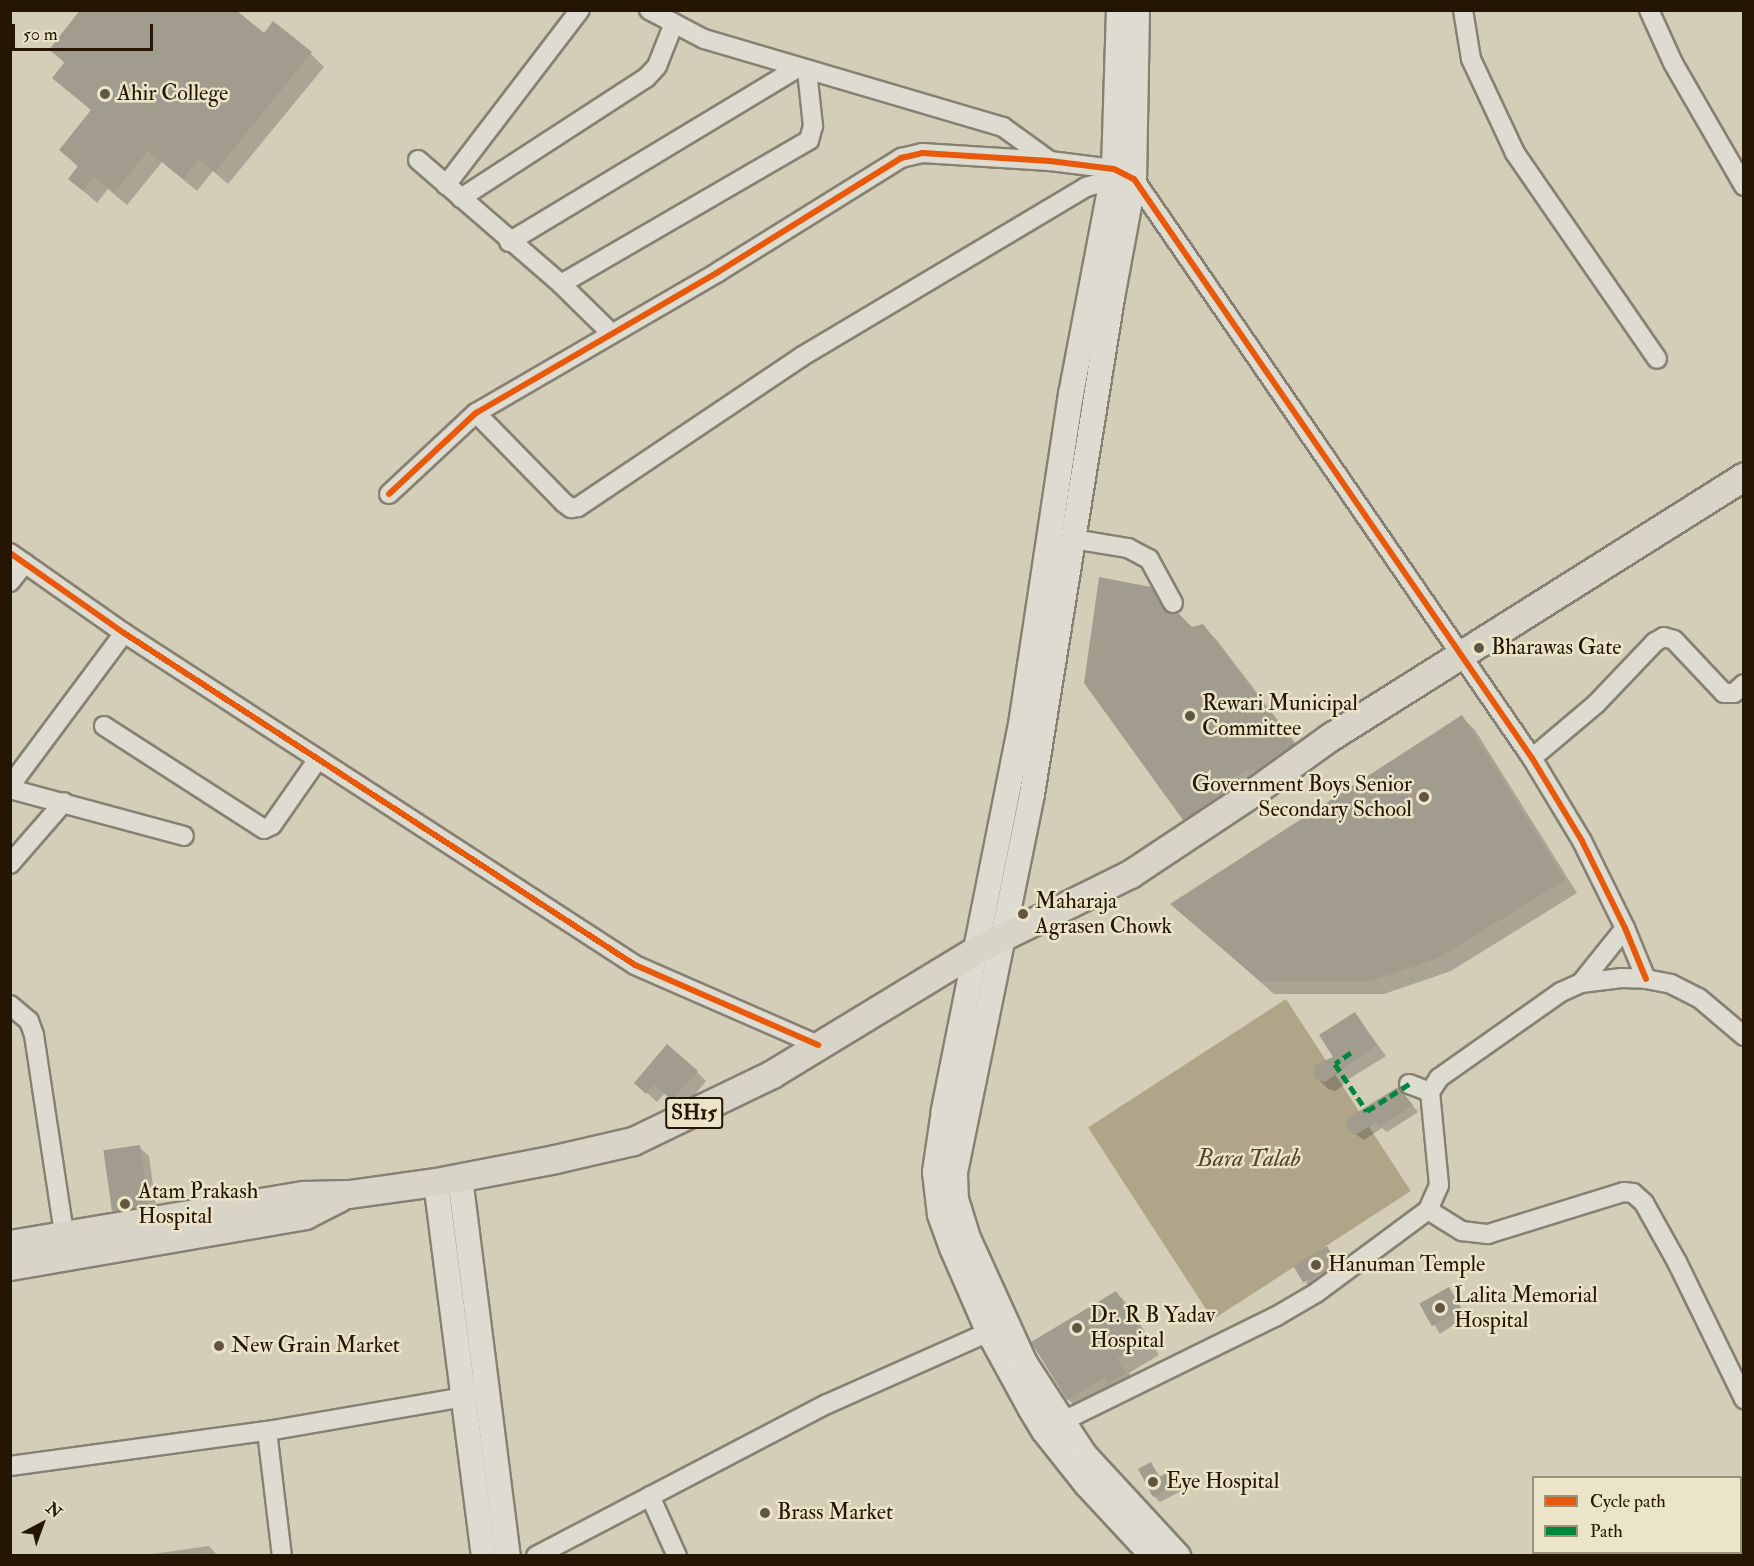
<!DOCTYPE html>
<html>
<head>
<meta charset="utf-8">
<style>
  body { margin:0 }
  #map { position:relative; width:1754px; height:1566px; overflow:hidden; background:#d4ceb8; font-family:"IM FELL Double Pica",serif }
  div>[style] { position:absolute }
  [style*='--x'] { left:calc(var(--x)*1px); top:calc(var(--y)*1px); width:calc(var(--w)*1px); rotate:calc(var(--a)*1deg) }
  .water>* { inset:0; background:#b0a588; transform-origin:0 0 }
  .shadow>* { inset:0; background:#0003; transform-origin:0 0 }
  .building>* { inset:0; background:#a19c8d; transform-origin:0 0 }
  .roads { filter:drop-shadow(2px 0 #868172) drop-shadow(-2px 0 #868172) drop-shadow(0 2px #868172) drop-shadow(0 -2px #868172) }
  .minor>* { height:18px; margin:-9px; padding:0 9px; transform-origin:9px; border-radius:9px; background:#dedcd0 }
  .secondary>* { height:24px; margin:-12px; padding:0 12px; transform-origin:12px; border-radius:12px; background:#dedcd0 }
  .primary>* { height:27px; margin:-13.5px; padding:0 13.5px; transform-origin:13.5px; border-radius:13.5px; background:#d8d5c8 }
  .quiet>* { height:4.5px; margin-top:-2.25px; transform-origin:0; background:repeating-linear-gradient(90deg,#00873e 0 9px,transparent 0 13.5px) }
  .cycleway>* { height:6px; margin:-3px; padding:0 3px; transform-origin:3px; border-radius:3px; background:#e8590c }
  .dots>* { width:16px; height:16px; translate:-50% -50%; box-sizing:border-box; border:3px solid #ebe4c9; border-radius:50% }
  span { translate:-50% -50%; white-space:nowrap; text-align:center; line-height:1.15; -webkit-text-stroke:5px #ebe4c9; paint-order:stroke }
  .shield-label span { padding:2px 4px; background:#ebe4c9; border:2px solid; border-radius:4px; -webkit-text-stroke-width:0 }
  .shield-label { font-size:21px; color:#241603; font-weight:700 }
  .poi-label { font-size:22px; color:#241603 }
  .left { translate:0 -50%; text-align:left }
  .right { translate:-100% -50%; text-align:right }
  .water-label { font-size:24px; color:#564830; font-style:italic }
  .frame { position:absolute; inset:0; border:12px solid #241603; pointer-events:none }
  .legend { position:absolute; left:1532px; top:1476px; width:210px; height:78px; box-sizing:border-box; background:#ebe4c9; border:2px solid #9b927a; margin:0; padding:8px 10px; list-style:none; font-size:18px; color:#241603 }
  .legend li { display:flex; align-items:center; gap:12px; height:30px }
  .legend b { width:30px; border:2px solid #9b927a }
  .north { position:absolute; left:12px; top:1494px; width:60px; height:60px; -webkit-text-stroke:4px #ebe4c9; paint-order:stroke; rotate:41deg; font-size:16px; font-weight:700; line-height:24px; text-align:center; color:#241603 }
  .north::after { content:''; display:block; margin:auto; width:21px; height:27px; background:#241603; clip-path:polygon(50% 0,100% 100%,50% 72%,0 100%) }
  .scale { position:absolute; left:12px; top:24px; width:141px; height:27px; box-sizing:border-box; border:3px solid #241603; border-top:0; padding-left:8px; font-size:18px; line-height:21px; white-space:nowrap; color:#241603; -webkit-text-stroke:4px #ebe4c9; paint-order:stroke }
</style>
</head>
<body>
<div id="map">
  <div class="water">
    <div style="left:1286px;top:999px;width:229px;height:236px;rotate:57deg"></div>
  </div>
  <div class="shadow">
    <div style="clip-path:polygon(264px 35px,311px 54px,324px 67px,228px 184px,213px 171px,197px 191px,162px 162px,127px 205px,108px 189px,97px 203px,70px 179px,79px 168px,61px 150px,92px 111px,54px 78px,65px 64px,51px 49px)"></div>
    <div style="clip-path:polygon(1151px 588px,1172px 614px,1192px 629px,1203px 626px,1216px 639px,1306px 757px,1197px 832px,1184px 819px)"></div>
    <div style="clip-path:polygon(1462px 717px,1475px 730px,1577px 893px,1451px 971px,1384px 994px,1274px 994px,1173px 905px)"></div>
    <div style="clip-path:polygon(1355px 1014px,1386px 1056px,1344px 1082px,1343px 1086px,1335px 1091px,1328px 1089px,1318px 1079px,1335px 1057px)"></div>
    <div style="clip-path:polygon(697px 1072px,706px 1081px,683px 1109px,665px 1093px,657px 1102px,636px 1083px)"></div>
    <div style="clip-path:polygon(1404px 1095px,1418px 1112px,1387px 1132px,1382px 1128px,1364px 1140px,1351px 1131px)"></div>
    <div style="clip-path:polygon(139px 1147px,149px 1156px,157px 1214px,123px 1220px,113px 1210px)"></div>
    <div style="clip-path:polygon(1326px 1248px,1342px 1269px,1312px 1289px,1306px 1283px)"></div>
    <div style="left:1449px;top:1288px;width:34px;height:32px;rotate:58deg"></div>
    <div style="clip-path:polygon(1116px 1292px,1129px 1306px,1159px 1355px,1129px 1373px,1138px 1387px,1081px 1412px,1068px 1399px)"></div>
    <div style="clip-path:polygon(1151px 1464px,1161px 1478px,1175px 1471px,1187px 1488px,1160px 1502px,1154px 1496px)"></div>
    <div style="clip-path:polygon(209px 1546px,218px 1556px,138px 1556px)"></div>
  </div>
  <div class="building">
    <div style="clip-path:polygon(80px 10px,236px 10px,264px 33px,273px 21px,312px 52px,215px 172px,199px 159px,183px 179px,148px 151px,114px 193px,94px 177px,83px 191px,68px 179px,78px 166px,59px 150px,91px 110px,52px 78px,65px 62px,49px 50px)"></div>
    <div style="clip-path:polygon(1099px 577px,1151px 587px,1167px 612px,1178px 613px,1192px 627px,1203px 624px,1294px 744px,1255px 771px,1253px 768px,1222px 782px,1227px 791px,1183px 820px,1084px 683px)"></div>
    <div style="clip-path:polygon(1462px 715px,1565px 880px,1438px 958px,1370px 981px,1260px 981px,1170px 904px)"></div>
    <div style="clip-path:polygon(1355px 1012px,1377px 1045px,1325px 1082px,1317px 1080px,1313px 1074px,1315px 1065px,1333px 1057px,1319px 1035px)"></div>
    <div style="clip-path:polygon(667px 1044px,698px 1071px,672px 1100px,654px 1085px,646px 1094px,634px 1083px)"></div>
    <div style="clip-path:polygon(1398px 1087px,1413px 1105px,1380px 1127px,1376px 1122px,1357px 1134px,1350px 1132px,1346px 1126px,1348px 1118px)"></div>
    <div style="left:140px;top:1145px;width:61px;height:37px;rotate:82deg"></div>
    <div style="left:1327px;top:1246px;width:20px;height:39px;rotate:60deg"></div>
    <div style="left:1449px;top:1287px;width:26px;height:34px;rotate:61deg"></div>
    <div style="clip-path:polygon(1116px 1291px,1147px 1341px,1117px 1359px,1126px 1373px,1108px 1384px,1104px 1378px,1067px 1400px,1031px 1342px)"></div>
    <div style="clip-path:polygon(1151px 1462px,1159px 1477px,1175px 1469px,1182px 1482px,1153px 1497px,1138px 1469px)"></div>
  </div>
  <div class="roads">
    <div class="minor">
      <div style="--x:649;--y:10;--w:62;--a:27.8"></div>
      <div style="--x:704;--y:39;--w:312;--a:16.4"></div>
      <div style="--x:1003;--y:127;--w:58;--a:35.9"></div>
      <div style="--x:1463;--y:10;--w:50;--a:80.7"></div>
      <div style="--x:1471;--y:59;--w:104;--a:64.9"></div>
      <div style="--x:1515;--y:153;--w:250;--a:55.4"></div>
      <div style="--x:1649;--y:10;--w:58;--a:65.6"></div>
      <div style="--x:1673;--y:63;--w:142;--a:60"></div>
      <div style="--x:418;--y:160;--w:189;--a:40.9"></div>
      <div style="--x:561;--y:284;--w:70;--a:44.4"></div>
      <div style="--x:446;--y:185;--w:220;--a:-52.6"></div>
      <div style="--x:461;--y:198;--w:221;--a:-33"></div>
      <div style="--x:646;--y:78;--w:16;--a:-47"></div>
      <div style="--x:657;--y:66;--w:46;--a:-68.4"></div>
      <div style="--x:509;--y:242;--w:336;--a:-31.1"></div>
      <div style="--x:561;--y:284;--w:287;--a:-30.1"></div>
      <div style="--x:809;--y:140;--w:15;--a:-74"></div>
      <div style="--x:813;--y:126;--w:55;--a:-96.2"></div>
      <div style="--x:476;--y:413;--w:126;--a:45.6"></div>
      <div style="--x:564;--y:503;--w:9;--a:36"></div>
      <div style="--x:571;--y:508;--w:7;--a:-8"></div>
      <div style="--x:578;--y:507;--w:269;--a:-33.9"></div>
      <div style="--x:801;--y:357;--w:332;--a:-30.8"></div>
      <div style="--x:1086;--y:187;--w:15;--a:-16"></div>
      <div style="--x:1100;--y:183;--w:22;--a:16"></div>
      <div style="--x:389;--y:494;--w:119;--a:-43"></div>
      <div style="--x:476;--y:413;--w:280;--a:-30.2"></div>
      <div style="--x:718;--y:272;--w:216;--a:-31.9"></div>
      <div style="--x:901;--y:158;--w:22;--a:-13"></div>
      <div style="--x:922;--y:153;--w:128;--a:3.6"></div>
      <div style="--x:1050;--y:161;--w:64;--a:7.1"></div>
      <div style="--x:1114;--y:169;--w:22;--a:27"></div>
      <div style="--x:1134;--y:179;--w:703;--a:55.5"></div>
      <div style="--x:1532;--y:758;--w:97;--a:58.9"></div>
      <div style="--x:1582;--y:841;--w:97;--a:63.7"></div>
      <div style="--x:1625;--y:928;--w:55;--a:67.6"></div>
      <div style="--x:1073;--y:539;--w:56;--a:9.3"></div>
      <div style="--x:1128;--y:548;--w:24;--a:28"></div>
      <div style="--x:1149;--y:559;--w:50;--a:61.4"></div>
      <div style="--x:10;--y:553;--w:139;--a:35.1"></div>
      <div style="--x:124;--y:633;--w:609;--a:33.01"></div>
      <div style="--x:635;--y:965;--w:200;--a:23.6"></div>
      <div style="--x:10;--y:582;--w:24;--a:-52"></div>
      <div style="--x:104;--y:726;--w:190;--a:32.8"></div>
      <div style="--x:264;--y:829;--w:9;--a:-27"></div>
      <div style="--x:272;--y:825;--w:80;--a:-55.1"></div>
      <div style="--x:1532;--y:758;--w:84;--a:-40.2"></div>
      <div style="--x:1596;--y:704;--w:86;--a:-46.4"></div>
      <div style="--x:1655;--y:642;--w:10;--a:-29"></div>
      <div style="--x:1664;--y:637;--w:10;--a:17"></div>
      <div style="--x:1674;--y:640;--w:73;--a:46.7"></div>
      <div style="--x:1724;--y:693;--w:10;--a:0"></div>
      <div style="--x:1734;--y:693;--w:13;--a:-42"></div>
      <div style="--x:10;--y:786;--w:191;--a:-53.3"></div>
      <div style="--x:10;--y:789;--w:180;--a:15.1"></div>
      <div style="--x:10;--y:864;--w:82;--a:-48.9"></div>
      <div style="--x:1581;--y:983;--w:70;--a:-51.3"></div>
      <div style="--x:10;--y:1005;--w:25;--a:40"></div>
      <div style="--x:29;--y:1021;--w:15;--a:70"></div>
      <div style="--x:34;--y:1035;--w:213;--a:81.4"></div>
      <div style="--x:1409;--y:1084;--w:22;--a:21"></div>
      <div style="--x:1428;--y:1210;--w:40;--a:32"></div>
      <div style="--x:1462;--y:1231;--w:26;--a:7"></div>
      <div style="--x:1488;--y:1234;--w:142;--a:-17.2"></div>
      <div style="--x:1624;--y:1192;--w:9;--a:6"></div>
      <div style="--x:1633;--y:1193;--w:15;--a:42"></div>
      <div style="--x:1644;--y:1203;--w:68;--a:60.8"></div>
      <div style="--x:1677;--y:1262;--w:153;--a:63.9"></div>
      <div style="--x:1051;--y:1427;--w:250;--a:-26.2"></div>
      <div style="--x:1275;--y:1317;--w:48;--a:-30.3"></div>
      <div style="--x:1316;--y:1293;--w:139;--a:-36.5"></div>
      <div style="--x:1428;--y:1210;--w:27;--a:-66"></div>
      <div style="--x:1439;--y:1185;--w:93;--a:-95.5"></div>
      <div style="--x:1430;--y:1092;--w:17;--a:-57"></div>
      <div style="--x:1439;--y:1078;--w:149;--a:-35.2"></div>
      <div style="--x:1561;--y:992;--w:22;--a:-24"></div>
      <div style="--x:1581;--y:983;--w:41;--a:-7"></div>
      <div style="--x:1622;--y:978;--w:24;--a:2"></div>
      <div style="--x:1646;--y:979;--w:25;--a:11"></div>
      <div style="--x:1671;--y:984;--w:31;--a:27"></div>
      <div style="--x:1699;--y:998;--w:59;--a:40.2"></div>
      <div style="--x:267;--y:1431;--w:126;--a:83.2"></div>
      <div style="--x:10;--y:1466;--w:259;--a:-7.8"></div>
      <div style="--x:267;--y:1431;--w:211;--a:-9.8"></div>
      <div style="--x:650;--y:1496;--w:66;--a:65.8"></div>
      <div style="--x:536;--y:1556;--w:328;--a:-27.6"></div>
      <div style="--x:827;--y:1404;--w:189;--a:-24"></div>
    </div>
    <div class="secondary">
      <div style="--x:1119;--y:10;--w:159;--a:91.8"></div>
      <div style="--x:1114;--y:169;--w:229;--a:100.8"></div>
      <div style="--x:1071;--y:394;--w:329;--a:98.6"></div>
      <div style="--x:1022;--y:719;--w:400;--a:101.3"></div>
      <div style="--x:944;--y:1111;--w:62;--a:98.4"></div>
      <div style="--x:935;--y:1172;--w:43;--a:83.4"></div>
      <div style="--x:940;--y:1215;--w:35;--a:70"></div>
      <div style="--x:952;--y:1248;--w:93;--a:66.5"></div>
      <div style="--x:989;--y:1333;--w:85;--a:61.3"></div>
      <div style="--x:1030;--y:1408;--w:27;--a:59"></div>
      <div style="--x:1044;--y:1431;--w:68;--a:51.6"></div>
      <div style="--x:1086;--y:1484;--w:98;--a:47.1"></div>
      <div style="--x:1137;--y:10;--w:169;--a:91"></div>
      <div style="--x:1134;--y:179;--w:121;--a:100.5"></div>
      <div style="--x:1112;--y:298;--w:502;--a:99.16"></div>
      <div style="--x:1032;--y:794;--w:388;--a:101.5"></div>
      <div style="--x:955;--y:1174;--w:25;--a:88"></div>
      <div style="--x:956;--y:1199;--w:41;--a:72.9"></div>
      <div style="--x:968;--y:1238;--w:137;--a:65.5"></div>
      <div style="--x:1025;--y:1363;--w:108;--a:57"></div>
      <div style="--x:1084;--y:1454;--w:139;--a:47.3"></div>
      <div style="--x:460;--y:1178;--w:381;--a:82.8"></div>
      <div style="--x:436;--y:1182;--w:377;--a:82.7"></div>
    </div>
    <div class="primary">
      <div style="--x:10;--y:1244;--w:298;--a:-9.5"></div>
      <div style="--x:304;--y:1195;--w:45;--a:-1.3"></div>
      <div style="--x:349;--y:1194;--w:88;--a:-7.9"></div>
      <div style="--x:436;--y:1182;--w:121;--a:-10.9"></div>
      <div style="--x:555;--y:1159;--w:80;--a:-13"></div>
      <div style="--x:633;--y:1141;--w:154;--a:-25.7"></div>
      <div style="--x:772;--y:1074;--w:239;--a:-31.3"></div>
      <div style="--x:976;--y:950;--w:172;--a:-26.3"></div>
      <div style="--x:1130;--y:874;--w:146;--a:-33.6"></div>
      <div style="--x:1252;--y:793;--w:96;--a:-35.7"></div>
      <div style="--x:1330;--y:737;--w:489;--a:-32.2"></div>
      <div style="--x:10;--y:1266;--w:299;--a:-9.8"></div>
      <div style="--x:305;--y:1215;--w:38;--a:-27"></div>
    </div>
  </div>
  <div class="quiet">
    <div style="--x:1351;--y:1053;--w:19;--a:145"></div>
    <div style="--x:1335;--y:1064;--w:57;--a:55.8"></div>
    <div style="--x:1367;--y:1111;--w:50;--a:-32.7"></div>
  </div>
  <div class="cycleway">
    <div style="--x:389;--y:494;--w:119;--a:-43"></div>
    <div style="--x:476;--y:413;--w:280;--a:-30.2"></div>
    <div style="--x:718;--y:272;--w:216;--a:-31.9"></div>
    <div style="--x:901;--y:158;--w:22;--a:-13"></div>
    <div style="--x:922;--y:153;--w:128;--a:3.6"></div>
    <div style="--x:1050;--y:161;--w:64;--a:7.1"></div>
    <div style="--x:1114;--y:169;--w:22;--a:27"></div>
    <div style="--x:1134;--y:179;--w:703;--a:55.5"></div>
    <div style="--x:1532;--y:758;--w:97;--a:58.9"></div>
    <div style="--x:1582;--y:841;--w:97;--a:63.7"></div>
    <div style="--x:1625;--y:928;--w:55;--a:67.6"></div>
    <div style="--x:10;--y:553;--w:139;--a:35.1"></div>
    <div style="--x:124;--y:633;--w:609;--a:33.01"></div>
    <div style="--x:635;--y:965;--w:200;--a:23.6"></div>
  </div>
  <div class="dots">
    <div style="left:105px;top:94px;background:#625642"></div>
    <div style="left:1479px;top:648px;background:#625642"></div>
    <div style="left:1190px;top:716px;background:#625642"></div>
    <div style="left:1424px;top:797px;background:#625642"></div>
    <div style="left:1023px;top:914px;background:#625642"></div>
    <div style="left:125px;top:1204px;background:#625642"></div>
    <div style="left:1316px;top:1265px;background:#625642"></div>
    <div style="left:1440px;top:1308px;background:#625642"></div>
    <div style="left:1077px;top:1328px;background:#625642"></div>
    <div style="left:219px;top:1346px;background:#625642"></div>
    <div style="left:1153px;top:1482px;background:#625642"></div>
    <div style="left:765px;top:1513px;background:#625642"></div>
  </div>
  <div class="shield-label">
    <span style="left:694px;top:1113px">SH15</span>
  </div>
  <div class="poi-label">
    <span class="left" style="left:117px;top:94px">Ahir College</span>
    <span class="left" style="left:1491px;top:648px">Bharawas Gate</span>
    <span class="left" style="left:1202px;top:716px">Rewari Municipal<br>Committee</span>
    <span class="right" style="left:1412px;top:797px">Government Boys Senior<br>Secondary School</span>
    <span class="left" style="left:1035px;top:914px">Maharaja<br>Agrasen Chowk</span>
    <span class="left" style="left:138px;top:1204px">Atam Prakash<br>Hospital</span>
    <span class="left" style="left:1328px;top:1265px">Hanuman Temple</span>
    <span class="left" style="left:1454px;top:1308px">Lalita Memorial<br>Hospital</span>
    <span class="left" style="left:1090px;top:1328px">Dr. R B Yadav<br>Hospital</span>
    <span class="left" style="left:231px;top:1346px">New Grain Market</span>
    <span class="left" style="left:1166px;top:1482px">Eye Hospital</span>
    <span class="left" style="left:777px;top:1513px">Brass Market</span>
  </div>
  <div class="water-label">
    <span style="left:1249px;top:1159px">Bara Talab</span>
  </div>
  <div class="frame"></div>
  <ul class="legend">
  <li><b style="height:8px;background:#e8590c"></b>Cycle path</li>
  <li><b style="height:8px;background:#00873e"></b>Path</li>
  </ul>
  <div class="north">N</div>
  <div class="scale">50 m</div>
</div>
</body>
</html>
